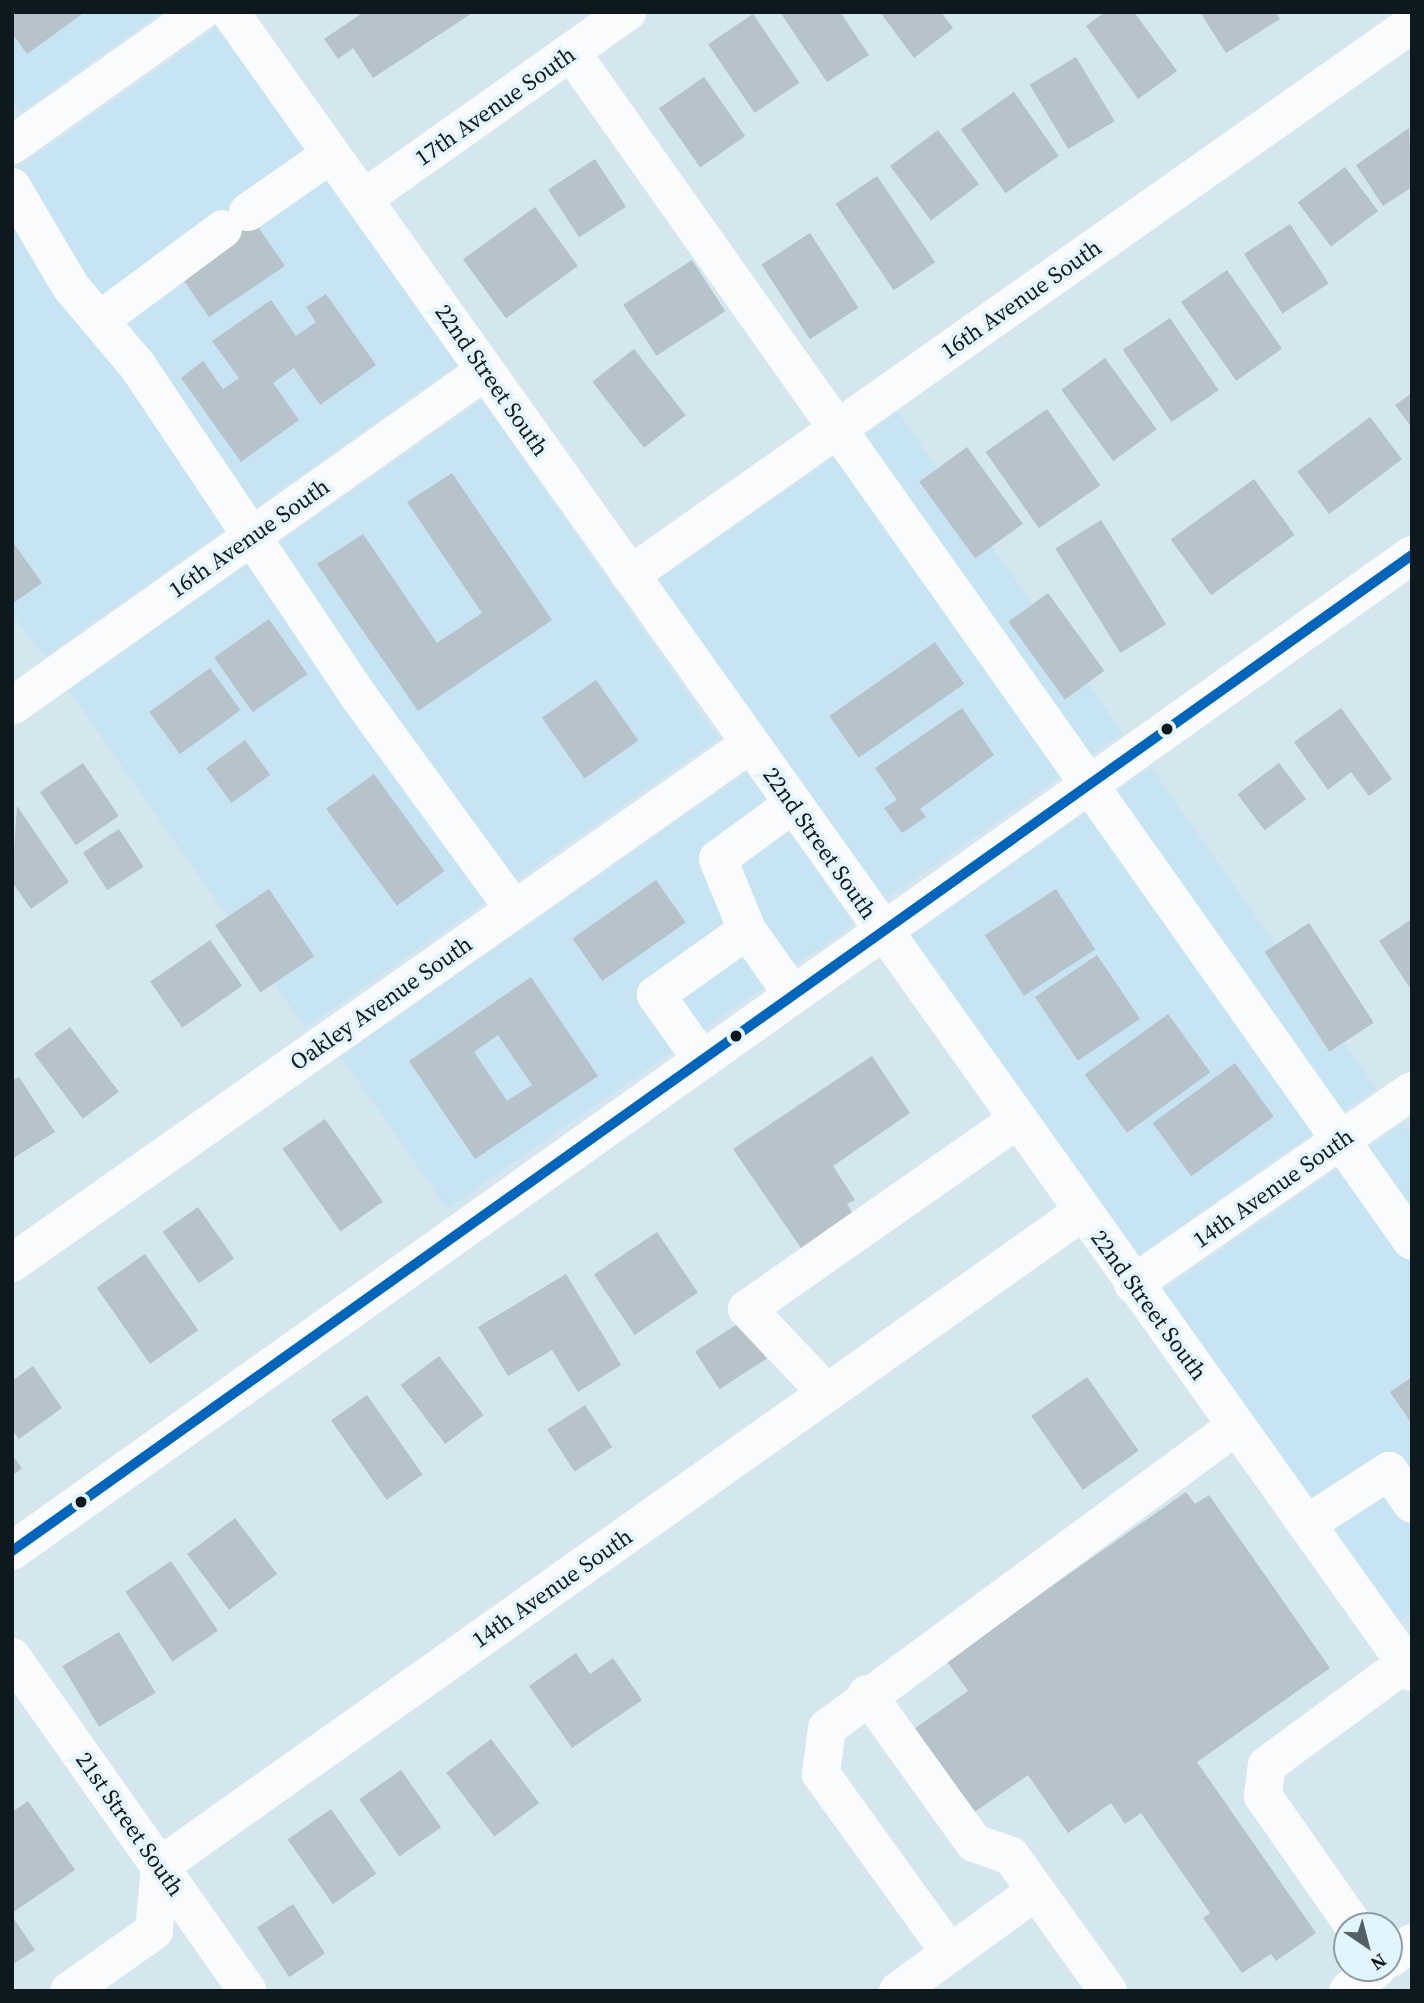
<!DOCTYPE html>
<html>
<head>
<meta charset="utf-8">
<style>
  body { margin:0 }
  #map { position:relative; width:1424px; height:2003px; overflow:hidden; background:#d4e6ee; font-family:"Source Serif 4",serif }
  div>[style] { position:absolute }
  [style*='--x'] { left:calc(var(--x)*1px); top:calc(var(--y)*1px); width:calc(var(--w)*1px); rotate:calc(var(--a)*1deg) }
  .built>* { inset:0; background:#c7e4f3; transform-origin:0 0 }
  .building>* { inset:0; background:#b6c3ca; transform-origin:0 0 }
  .minor>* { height:38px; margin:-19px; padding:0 19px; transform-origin:19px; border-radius:19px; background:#f9fbfc }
  .bus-1>* { height:10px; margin:-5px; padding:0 5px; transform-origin:5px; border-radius:5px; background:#0065bd }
  .dots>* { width:19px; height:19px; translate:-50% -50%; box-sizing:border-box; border:4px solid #e2f5fe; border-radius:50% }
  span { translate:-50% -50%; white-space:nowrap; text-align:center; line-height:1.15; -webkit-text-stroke:7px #e2f5fe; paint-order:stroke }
  .street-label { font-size:23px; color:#0e191f }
  .frame { position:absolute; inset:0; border:14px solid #0e191f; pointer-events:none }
  .north { position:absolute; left:1333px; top:1912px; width:70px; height:70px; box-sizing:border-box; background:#e2f5fe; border:2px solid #8d9da5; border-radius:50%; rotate:145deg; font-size:19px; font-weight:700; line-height:28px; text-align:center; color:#0e191f }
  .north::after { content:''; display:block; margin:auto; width:24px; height:32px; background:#536167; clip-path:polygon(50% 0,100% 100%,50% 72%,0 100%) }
</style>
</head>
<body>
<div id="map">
  <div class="built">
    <div style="clip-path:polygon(12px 12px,162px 12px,21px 112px,12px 99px)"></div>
    <div style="clip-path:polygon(217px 27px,457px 365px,45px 657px,12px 614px,12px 172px)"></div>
    <div style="left:482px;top:400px;width:413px;height:505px;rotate:55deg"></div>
    <div style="left:898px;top:412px;width:392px;height:294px;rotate:55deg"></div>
    <div style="left:1151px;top:767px;width:393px;height:295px;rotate:55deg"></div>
    <div style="left:747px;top:772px;width:186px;height:496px;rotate:55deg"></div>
    <div style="clip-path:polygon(1403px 1123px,1412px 1135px,1412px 1613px,1400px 1621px,1162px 1291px)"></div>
  </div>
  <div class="building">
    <div style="clip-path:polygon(12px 12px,85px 12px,27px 54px,12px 33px)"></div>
    <div style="clip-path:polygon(364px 12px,474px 12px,373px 78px,353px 48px,338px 59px,324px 39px)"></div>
    <div style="clip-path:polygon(780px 12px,840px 12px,869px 55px,827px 82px)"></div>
    <div style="clip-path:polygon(880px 12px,941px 12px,953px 28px,914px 58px)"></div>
    <div style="clip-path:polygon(1105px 12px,1134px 12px,1177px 71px,1138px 99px,1086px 26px)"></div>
    <div style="clip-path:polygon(1200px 12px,1276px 12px,1280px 19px,1226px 53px)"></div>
    <div style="left:753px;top:14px;width:83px;height:54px;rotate:56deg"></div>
    <div style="left:1076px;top:57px;width:75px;height:54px;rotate:59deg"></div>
    <div style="left:704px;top:77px;width:72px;height:55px;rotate:55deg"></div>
    <div style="left:1014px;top:92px;width:78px;height:65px;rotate:55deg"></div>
    <div style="clip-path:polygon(1409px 128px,1412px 187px,1383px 206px,1356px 165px)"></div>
    <div style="left:938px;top:130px;width:68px;height:60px;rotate:53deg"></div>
    <div style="left:595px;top:159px;width:57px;height:56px;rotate:57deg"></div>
    <div style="left:1345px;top:167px;width:55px;height:59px;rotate:53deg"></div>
    <div style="left:877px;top:176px;width:104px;height:50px;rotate:56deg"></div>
    <div style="clip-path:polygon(241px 202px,285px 266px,209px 317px,180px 275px,216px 219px)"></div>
    <div style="left:535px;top:207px;width:73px;height:89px;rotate:54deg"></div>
    <div style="left:1290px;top:224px;width:71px;height:55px;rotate:57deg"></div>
    <div style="left:810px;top:233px;width:89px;height:58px;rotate:57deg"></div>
    <div style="left:692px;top:260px;width:61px;height:82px;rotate:57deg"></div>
    <div style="left:1227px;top:270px;width:96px;height:56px;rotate:55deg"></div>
    <div style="clip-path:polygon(326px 294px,376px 365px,320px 405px,294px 368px,273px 383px,299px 420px,241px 462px,181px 378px,203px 361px,223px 389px,239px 378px,212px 341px,271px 300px,296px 336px,316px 322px,306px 307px)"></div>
    <div style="left:1170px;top:318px;width:87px;height:57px;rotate:56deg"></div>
    <div style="left:634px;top:349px;width:84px;height:53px;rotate:52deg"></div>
    <div style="left:1105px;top:358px;width:88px;height:54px;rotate:54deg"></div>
    <div style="clip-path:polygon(1412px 393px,1412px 428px,1395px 405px)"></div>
    <div style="left:1047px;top:409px;width:93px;height:75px;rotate:55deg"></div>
    <div style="left:1370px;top:417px;width:53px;height:91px;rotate:53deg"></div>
    <div style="left:967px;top:447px;width:95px;height:59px;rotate:54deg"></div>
    <div style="clip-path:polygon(452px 473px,552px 620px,418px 711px,317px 564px,363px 534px,437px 643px,482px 613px,407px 502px)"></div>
    <div style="left:1254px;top:479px;width:69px;height:103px;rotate:54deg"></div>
    <div style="left:1101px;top:520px;width:123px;height:54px;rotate:58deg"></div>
    <div style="clip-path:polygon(12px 541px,42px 583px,12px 604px)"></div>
    <div style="left:1048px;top:593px;width:96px;height:49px;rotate:54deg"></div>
    <div style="left:269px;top:619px;width:67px;height:67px;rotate:55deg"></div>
    <div style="left:935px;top:642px;width:51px;height:129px;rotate:55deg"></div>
    <div style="left:210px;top:668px;width:52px;height:75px;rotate:54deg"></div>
    <div style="left:596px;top:680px;width:74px;height:66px;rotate:55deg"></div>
    <div style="clip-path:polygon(962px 708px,994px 755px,920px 809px,926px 817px,902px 833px,884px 808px,897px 800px,875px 768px)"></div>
    <div style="clip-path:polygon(1341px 708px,1392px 779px,1369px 796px,1351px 772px,1328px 790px,1294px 742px)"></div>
    <div style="left:245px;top:740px;width:43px;height:48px;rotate:54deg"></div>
    <div style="left:83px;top:763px;width:64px;height:52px;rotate:56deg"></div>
    <div style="left:1279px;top:763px;width:45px;height:52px;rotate:53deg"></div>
    <div style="left:374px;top:774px;width:120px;height:59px;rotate:54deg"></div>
    <div style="clip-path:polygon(17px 806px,69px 882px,31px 909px,12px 882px)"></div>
    <div style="left:119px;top:829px;width:45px;height:43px;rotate:57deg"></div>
    <div style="left:656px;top:880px;width:52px;height:102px;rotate:55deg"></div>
    <div style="left:269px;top:889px;width:81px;height:65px;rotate:56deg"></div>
    <div style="left:1056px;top:889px;width:72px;height:85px;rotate:57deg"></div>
    <div style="clip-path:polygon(1412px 919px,1412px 991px,1379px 941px)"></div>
    <div style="left:1309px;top:923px;width:119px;height:53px;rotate:57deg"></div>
    <div style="left:210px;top:940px;width:56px;height:73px;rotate:55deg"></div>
    <div style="left:1097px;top:955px;width:77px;height:75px;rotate:56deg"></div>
    <div style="clip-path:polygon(evenodd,531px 977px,598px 1076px,475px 1159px,409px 1061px,531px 977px,498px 1035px,532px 1085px,507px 1101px,474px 1052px,498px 1035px)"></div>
    <div style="left:1168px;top:1014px;width:72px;height:103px;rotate:54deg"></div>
    <div style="left:70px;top:1027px;width:81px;height:45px;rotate:53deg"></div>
    <div style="clip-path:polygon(872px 1056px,910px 1113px,833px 1166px,855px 1200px,847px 1204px,853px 1214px,801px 1248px,733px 1149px)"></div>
    <div style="left:1235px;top:1063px;width:66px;height:102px;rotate:54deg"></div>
    <div style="clip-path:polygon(19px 1077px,55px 1132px,12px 1159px,12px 1081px)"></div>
    <div style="left:325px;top:1119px;width:101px;height:52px;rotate:55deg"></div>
    <div style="left:198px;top:1207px;width:63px;height:43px;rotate:55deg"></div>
    <div style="left:657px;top:1232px;width:73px;height:76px;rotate:56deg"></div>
    <div style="left:145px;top:1254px;width:93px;height:59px;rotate:55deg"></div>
    <div style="clip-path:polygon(566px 1274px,621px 1365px,578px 1392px,552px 1350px,508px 1376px,478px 1327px)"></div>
    <div style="left:742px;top:1321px;width:45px;height:56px;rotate:57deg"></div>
    <div style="left:439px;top:1356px;width:74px;height:48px;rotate:53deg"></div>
    <div style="clip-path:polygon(33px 1366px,62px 1408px,19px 1439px,12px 1430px,12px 1381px)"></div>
    <div style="left:1087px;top:1377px;width:90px;height:68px;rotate:55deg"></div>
    <div style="clip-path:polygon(1412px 1377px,1412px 1424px,1390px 1392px)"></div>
    <div style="left:367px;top:1395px;width:97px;height:44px;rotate:55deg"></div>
    <div style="left:585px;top:1405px;width:50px;height:45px;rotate:57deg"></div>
    <div style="clip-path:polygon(12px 1455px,22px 1468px,12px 1476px)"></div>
    <div style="clip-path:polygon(1186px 1492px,1195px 1504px,1209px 1495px,1330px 1668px,1197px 1762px,1316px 1933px,1276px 1961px,1271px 1954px,1242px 1973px,1203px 1918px,1210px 1913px,1141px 1813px,1125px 1824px,1111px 1803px,1068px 1833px,1028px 1775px,970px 1815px,911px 1731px,968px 1691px,946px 1660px)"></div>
    <div style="left:235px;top:1518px;width:70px;height:60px;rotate:53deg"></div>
    <div style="left:171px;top:1561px;width:84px;height:55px;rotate:56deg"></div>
    <div style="left:119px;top:1632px;width:71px;height:66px;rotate:59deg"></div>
    <div style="clip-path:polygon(576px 1653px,590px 1674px,613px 1658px,642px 1700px,572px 1748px,529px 1686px)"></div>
    <div style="left:491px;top:1739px;width:80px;height:56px;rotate:53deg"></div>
    <div style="left:401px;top:1770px;width:70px;height:51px;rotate:55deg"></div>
    <div style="clip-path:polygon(28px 1801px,75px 1870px,12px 1913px,12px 1812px)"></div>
    <div style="left:331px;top:1809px;width:79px;height:53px;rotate:55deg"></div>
    <div style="left:293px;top:1904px;width:59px;height:43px;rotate:57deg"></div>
    <div style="clip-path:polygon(12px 1916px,35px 1950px,12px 1965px)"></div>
  </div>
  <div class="minor">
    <div style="--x:230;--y:12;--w:2038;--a:54.55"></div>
    <div style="--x:571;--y:52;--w:1456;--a:54.73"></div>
    <div style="--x:12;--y:145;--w:230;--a:-35.3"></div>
    <div style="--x:12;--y:187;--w:116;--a:59.5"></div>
    <div style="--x:71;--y:287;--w:102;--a:49.8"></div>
    <div style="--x:137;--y:365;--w:401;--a:56.2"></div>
    <div style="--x:360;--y:698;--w:261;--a:53.9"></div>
    <div style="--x:363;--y:199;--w:324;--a:-35.3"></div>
    <div style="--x:248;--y:212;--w:101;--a:-34.9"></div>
    <div style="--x:100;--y:320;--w:153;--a:-36.5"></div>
    <div style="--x:630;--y:575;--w:957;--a:-35.17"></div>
    <div style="--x:12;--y:706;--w:580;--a:-35.31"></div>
    <div style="--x:747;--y:930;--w:80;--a:54.7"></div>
    <div style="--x:702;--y:1060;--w:80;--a:-125.3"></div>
    <div style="--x:656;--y:995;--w:112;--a:-35.5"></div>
    <div style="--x:747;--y:930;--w:77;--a:-112.2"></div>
    <div style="--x:718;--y:859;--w:93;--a:-36.3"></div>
    <div style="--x:12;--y:1263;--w:902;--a:-35.12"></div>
    <div style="--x:1133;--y:1284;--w:339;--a:-34.7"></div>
    <div style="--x:827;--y:1393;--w:116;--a:-133.6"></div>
    <div style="--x:747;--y:1309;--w:330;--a:-35"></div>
    <div style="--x:1307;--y:1524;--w:98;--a:-32.9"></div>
    <div style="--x:1389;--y:1471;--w:40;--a:55.1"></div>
    <div style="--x:12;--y:1551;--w:1718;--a:-35.43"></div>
    <div style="--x:12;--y:1657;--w:409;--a:54.8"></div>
    <div style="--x:867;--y:1694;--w:183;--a:54.3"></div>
    <div style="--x:974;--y:1843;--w:39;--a:19"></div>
    <div style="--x:1011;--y:1856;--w:166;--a:54.3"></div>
    <div style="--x:1354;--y:1926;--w:159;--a:-125"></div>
    <div style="--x:1263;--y:1796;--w:31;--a:-83"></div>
    <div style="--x:1267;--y:1765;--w:172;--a:-36.3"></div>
    <div style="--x:950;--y:1953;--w:221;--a:-125.8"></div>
    <div style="--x:821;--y:1774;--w:46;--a:-82.6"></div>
    <div style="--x:827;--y:1728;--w:508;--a:-36.44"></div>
    <div style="--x:1389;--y:1959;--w:28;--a:-35"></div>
    <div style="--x:69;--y:1991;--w:104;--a:-35.2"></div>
    <div style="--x:154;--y:1931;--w:65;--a:-84.7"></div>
    <div style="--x:160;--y:1866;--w:1130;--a:-35.35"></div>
    <div style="--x:898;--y:1991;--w:169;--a:-35.9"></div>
    <div style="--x:1348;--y:1991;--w:37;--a:-38"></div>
  </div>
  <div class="bus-1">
    <div style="--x:12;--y:1551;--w:1718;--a:-35.43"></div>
  </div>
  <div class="dots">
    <div style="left:1167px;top:729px;background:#0e191f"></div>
    <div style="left:736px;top:1036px;background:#0e191f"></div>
    <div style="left:81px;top:1502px;background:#0e191f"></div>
  </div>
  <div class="street-label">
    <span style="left:495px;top:106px;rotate:-35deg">17th Avenue South</span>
    <span style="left:1021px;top:299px;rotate:-35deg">16th Avenue South</span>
    <span style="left:492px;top:380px;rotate:55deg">22nd Street South</span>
    <span style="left:249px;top:538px;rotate:-35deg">16th Avenue South</span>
    <span style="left:820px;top:843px;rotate:55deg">22nd Street South</span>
    <span style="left:381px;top:1003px;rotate:-35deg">Oakley Avenue South</span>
    <span style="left:1273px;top:1188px;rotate:-35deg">14th Avenue South</span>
    <span style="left:1149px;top:1305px;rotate:54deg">22nd Street South</span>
    <span style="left:552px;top:1588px;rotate:-35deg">14th Avenue South</span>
    <span style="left:130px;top:1824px;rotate:55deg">21st Street South</span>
  </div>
  <div class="frame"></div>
  <div class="north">N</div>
</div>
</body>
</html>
